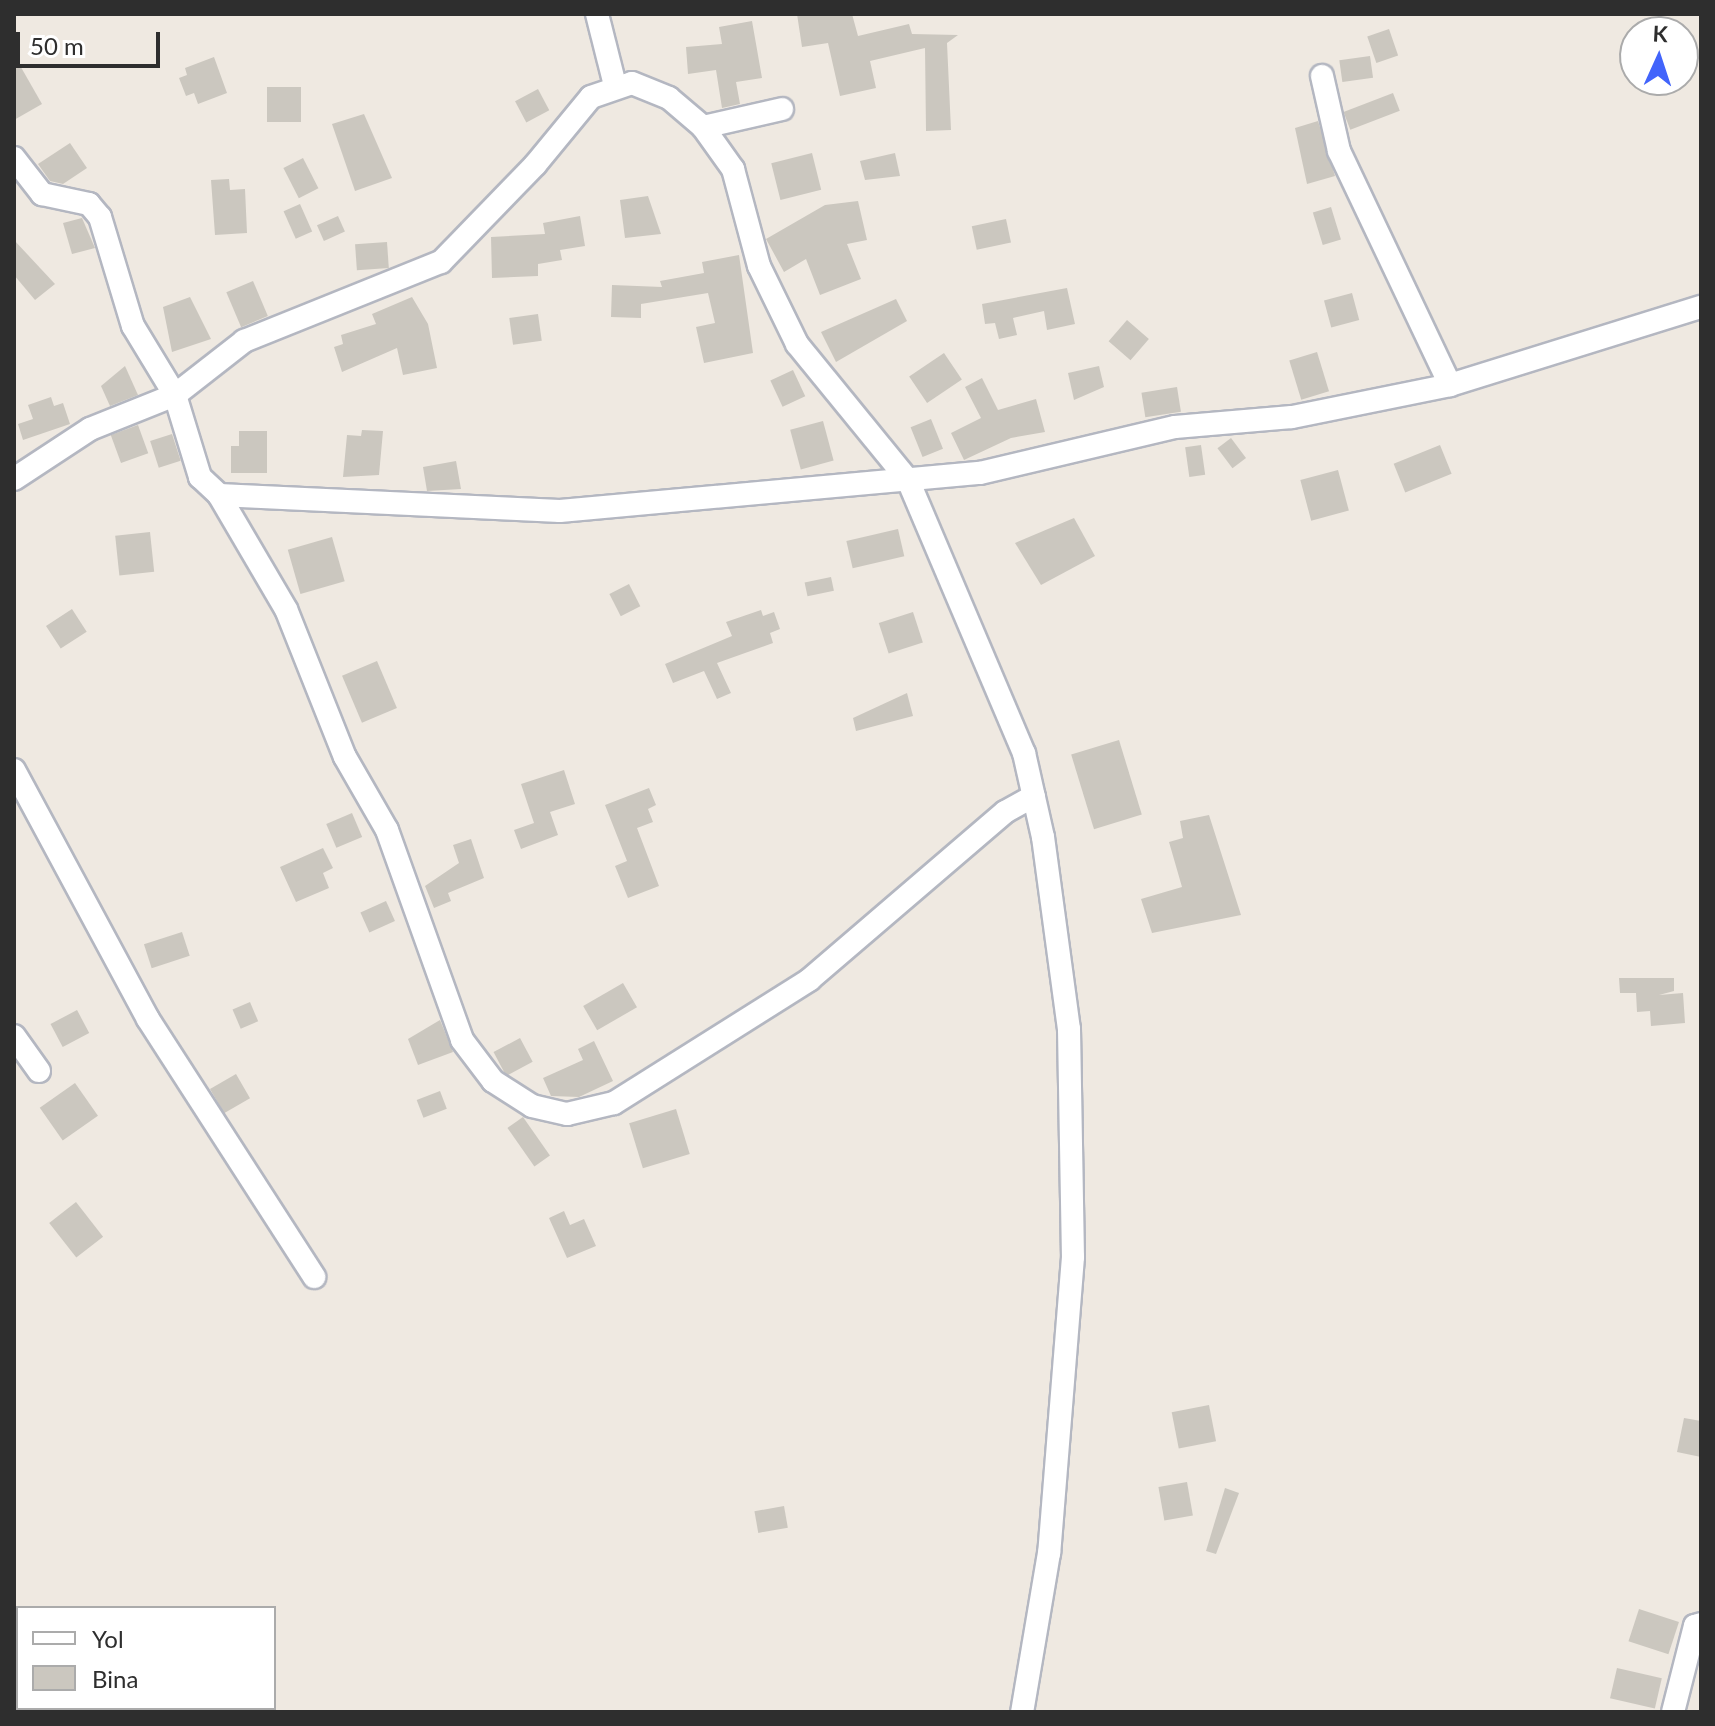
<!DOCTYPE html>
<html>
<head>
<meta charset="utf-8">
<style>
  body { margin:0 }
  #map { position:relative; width:1715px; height:1726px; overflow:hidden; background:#efe9e1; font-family:Lato,sans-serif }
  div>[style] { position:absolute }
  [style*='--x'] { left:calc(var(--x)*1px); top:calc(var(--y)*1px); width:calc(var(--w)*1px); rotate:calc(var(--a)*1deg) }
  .building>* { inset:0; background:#cbc7bf; transform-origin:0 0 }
  .roads { filter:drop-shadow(2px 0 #b4b7c1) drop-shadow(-2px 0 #b4b7c1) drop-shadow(0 2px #b4b7c1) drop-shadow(0 -2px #b4b7c1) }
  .street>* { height:22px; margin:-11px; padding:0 11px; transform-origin:11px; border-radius:11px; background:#fff }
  span { translate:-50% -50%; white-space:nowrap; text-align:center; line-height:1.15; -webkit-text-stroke:8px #fff; paint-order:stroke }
  .frame { position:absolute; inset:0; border:16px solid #2e2e2e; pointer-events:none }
  .legend { position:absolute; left:16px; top:1606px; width:260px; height:104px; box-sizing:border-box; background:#fff; border:2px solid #ababab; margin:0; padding:10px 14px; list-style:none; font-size:24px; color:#2e2e2e }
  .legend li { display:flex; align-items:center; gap:16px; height:40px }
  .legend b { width:40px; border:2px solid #ababab }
  .north { position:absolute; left:1619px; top:16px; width:80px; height:80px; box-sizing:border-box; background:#fff; border:2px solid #ababab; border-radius:50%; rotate:3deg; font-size:22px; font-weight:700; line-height:32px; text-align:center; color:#2e2e2e }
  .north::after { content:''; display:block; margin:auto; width:28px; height:36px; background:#4264fb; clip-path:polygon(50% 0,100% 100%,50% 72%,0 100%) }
  .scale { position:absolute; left:16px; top:32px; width:144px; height:36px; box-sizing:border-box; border:4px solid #2e2e2e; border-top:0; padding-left:10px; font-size:24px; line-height:28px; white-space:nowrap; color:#2e2e2e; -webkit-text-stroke:6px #fff; paint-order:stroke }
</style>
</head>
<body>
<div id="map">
  <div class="building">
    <div style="clip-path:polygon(797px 14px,852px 14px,858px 36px,909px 24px,912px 34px,958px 35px,947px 43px,951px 130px,926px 131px,925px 48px,870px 61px,876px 88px,840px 96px,828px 43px,802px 47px)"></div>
    <div style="clip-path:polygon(752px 21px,762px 78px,736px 82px,740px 104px,722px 108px,716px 70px,688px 74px,686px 47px,722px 44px,719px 27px)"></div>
    <div style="left:1389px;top:29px;width:28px;height:23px;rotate:71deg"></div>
    <div style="clip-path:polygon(14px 55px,42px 104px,14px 120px)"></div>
    <div style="left:1370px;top:56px;width:22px;height:31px;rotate:82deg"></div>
    <div style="clip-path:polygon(214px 57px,227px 93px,198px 104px,194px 93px,186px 96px,179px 78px,187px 75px,185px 68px)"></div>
    <div style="left:301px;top:87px;width:35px;height:34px;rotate:90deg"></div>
    <div style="left:538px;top:89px;width:24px;height:26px;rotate:62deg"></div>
    <div style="left:1393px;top:93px;width:19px;height:53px;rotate:69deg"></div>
    <div style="clip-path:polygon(364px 114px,392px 178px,355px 191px,332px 124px)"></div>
    <div style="clip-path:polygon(1318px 121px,1335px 176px,1307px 184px,1295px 128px)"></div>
    <div style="clip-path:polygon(70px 143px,87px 168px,63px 184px,50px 181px,38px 164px)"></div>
    <div style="left:812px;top:153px;width:38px;height:42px;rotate:76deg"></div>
    <div style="clip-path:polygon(895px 153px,900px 176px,865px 180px,860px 161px)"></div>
    <div style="left:303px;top:158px;width:34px;height:22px;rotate:63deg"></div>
    <div style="clip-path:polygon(229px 179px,230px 190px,245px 189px,247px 233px,215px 235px,211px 180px)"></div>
    <div style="clip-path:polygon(648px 196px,661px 234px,625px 238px,620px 200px)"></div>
    <div style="clip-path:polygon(858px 201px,867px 240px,847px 244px,861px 279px,820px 295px,806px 259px,784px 272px,766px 239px,825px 205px)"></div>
    <div style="left:300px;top:204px;width:30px;height:18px;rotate:66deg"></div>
    <div style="left:1331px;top:207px;width:34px;height:19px;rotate:73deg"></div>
    <div style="left:338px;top:216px;width:17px;height:23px;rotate:66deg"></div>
    <div style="clip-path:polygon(580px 216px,585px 246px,560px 250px,562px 260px,538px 264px,538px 276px,492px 278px,491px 237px,545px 234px,543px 223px)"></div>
    <div style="clip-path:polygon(82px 218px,95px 248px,72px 254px,63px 223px)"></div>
    <div style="left:1006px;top:219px;width:24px;height:35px;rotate:78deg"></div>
    <div style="clip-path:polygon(14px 240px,55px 284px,35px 300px,14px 275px)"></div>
    <div style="left:387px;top:242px;width:26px;height:32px;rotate:86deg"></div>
    <div style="clip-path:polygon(739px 255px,753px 353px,704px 363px,696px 327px,715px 323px,708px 293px,641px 304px,641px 318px,611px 317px,612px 285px,662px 287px,660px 281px,704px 273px,702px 262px)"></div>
    <div style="left:253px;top:281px;width:38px;height:29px;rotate:67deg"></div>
    <div style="clip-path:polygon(1067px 288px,1075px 324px,1047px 330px,1044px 311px,1013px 318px,1017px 335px,999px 339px,995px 323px,985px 324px,982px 304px)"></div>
    <div style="left:1352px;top:293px;width:28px;height:29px;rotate:75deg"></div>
    <div style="clip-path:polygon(190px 297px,211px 339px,172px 352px,163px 307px)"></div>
    <div style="clip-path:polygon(412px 297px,428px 324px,437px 368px,403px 375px,397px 348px,342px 372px,334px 347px,343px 344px,341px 335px,376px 324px,372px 314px)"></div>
    <div style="clip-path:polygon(896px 299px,907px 321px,836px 362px,821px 332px)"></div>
    <div style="left:538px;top:314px;width:27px;height:29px;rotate:82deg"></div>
    <div style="left:1127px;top:320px;width:29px;height:28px;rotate:41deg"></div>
    <div style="left:1317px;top:352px;width:41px;height:29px;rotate:73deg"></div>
    <div style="left:944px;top:353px;width:32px;height:42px;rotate:56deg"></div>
    <div style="clip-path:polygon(125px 366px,138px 395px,110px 406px,101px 386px)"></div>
    <div style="clip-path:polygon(1099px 366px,1104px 387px,1074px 400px,1068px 373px)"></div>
    <div style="left:793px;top:370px;width:29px;height:25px;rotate:65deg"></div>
    <div style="clip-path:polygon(982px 378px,998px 410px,1036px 399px,1045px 432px,1011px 438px,964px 460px,951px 433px,981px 418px,965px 387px)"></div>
    <div style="left:1177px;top:387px;width:25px;height:36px;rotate:81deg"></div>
    <div style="clip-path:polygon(51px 397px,54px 406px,63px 403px,70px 424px,23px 440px,18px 424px,33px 419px,28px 405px)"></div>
    <div style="left:931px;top:419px;width:32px;height:22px;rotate:68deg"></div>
    <div style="left:823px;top:421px;width:41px;height:34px;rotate:75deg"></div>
    <div style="left:138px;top:425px;width:30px;height:29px;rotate:70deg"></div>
    <div style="clip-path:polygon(362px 430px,383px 431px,379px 475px,343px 477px,347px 435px,361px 436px)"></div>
    <div style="clip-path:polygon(239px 431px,267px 431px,267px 473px,231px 473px,231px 446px,239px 446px)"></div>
    <div style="left:172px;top:434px;width:28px;height:23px;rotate:72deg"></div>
    <div style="left:1231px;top:438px;width:25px;height:17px;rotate:53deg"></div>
    <div style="left:1201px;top:445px;width:30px;height:16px;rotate:82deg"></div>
    <div style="left:1440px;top:445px;width:31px;height:50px;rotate:68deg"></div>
    <div style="clip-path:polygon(456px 461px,461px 489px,427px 491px,423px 467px)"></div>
    <div style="left:1338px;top:470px;width:42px;height:39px;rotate:75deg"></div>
    <div style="clip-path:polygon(1074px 518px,1095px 556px,1041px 585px,1015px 543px)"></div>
    <div style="left:898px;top:529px;width:28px;height:53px;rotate:77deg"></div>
    <div style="left:150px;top:532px;width:40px;height:35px;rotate:84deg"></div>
    <div style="left:332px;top:537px;width:46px;height:46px;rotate:74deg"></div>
    <div style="left:831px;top:577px;width:14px;height:27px;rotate:78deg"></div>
    <div style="left:629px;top:584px;width:25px;height:22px;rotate:63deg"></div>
    <div style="left:72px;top:609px;width:27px;height:31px;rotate:57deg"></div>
    <div style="clip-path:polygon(761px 610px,763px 616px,774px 612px,780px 629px,770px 633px,773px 643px,717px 663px,731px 693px,717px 699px,704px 671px,673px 683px,665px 664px,732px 636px,726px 622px)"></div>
    <div style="left:913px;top:612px;width:32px;height:36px;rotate:72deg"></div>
    <div style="left:377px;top:661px;width:51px;height:38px;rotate:67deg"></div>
    <div style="clip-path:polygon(907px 693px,913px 716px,856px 731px,853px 718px)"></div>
    <div style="left:1119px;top:740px;width:78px;height:50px;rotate:73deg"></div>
    <div style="clip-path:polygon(564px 770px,575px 804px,550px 812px,558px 835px,521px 849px,514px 830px,534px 823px,521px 784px)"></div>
    <div style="clip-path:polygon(649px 788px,656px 805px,648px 809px,653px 822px,637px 828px,659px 886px,628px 898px,615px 866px,627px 861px,605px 805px)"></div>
    <div style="left:352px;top:813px;width:26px;height:28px;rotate:67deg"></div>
    <div style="clip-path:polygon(1209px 815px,1241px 915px,1152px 933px,1141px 899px,1182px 887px,1169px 842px,1183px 838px,1180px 821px)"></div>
    <div style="clip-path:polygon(471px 839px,484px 878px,448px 893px,451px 901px,434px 908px,425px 886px,459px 863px,453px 845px)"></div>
    <div style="clip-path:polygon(323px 848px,333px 868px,323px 873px,329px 888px,296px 902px,280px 867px)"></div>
    <div style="left:386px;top:901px;width:22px;height:28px;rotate:66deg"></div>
    <div style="left:182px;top:932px;width:25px;height:40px;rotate:72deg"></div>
    <div style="clip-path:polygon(1619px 978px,1674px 978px,1674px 991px,1659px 995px,1683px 993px,1685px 1023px,1651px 1026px,1650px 1011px,1637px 1012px,1636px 993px,1620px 993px)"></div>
    <div style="left:623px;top:983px;width:28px;height:46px;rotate:60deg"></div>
    <div style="left:250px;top:1002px;width:21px;height:19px;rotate:67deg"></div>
    <div style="left:77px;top:1010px;width:26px;height:30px;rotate:62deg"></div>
    <div style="clip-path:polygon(440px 1020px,453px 1052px,418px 1065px,408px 1039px)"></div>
    <div style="left:520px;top:1038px;width:27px;height:30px;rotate:62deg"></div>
    <div style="clip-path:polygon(594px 1041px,613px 1081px,579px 1097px,551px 1096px,543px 1078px,583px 1060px,578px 1049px)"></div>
    <div style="left:236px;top:1074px;width:28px;height:30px;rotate:60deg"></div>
    <div style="left:75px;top:1083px;width:40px;height:43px;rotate:55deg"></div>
    <div style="left:440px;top:1091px;width:19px;height:25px;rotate:69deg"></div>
    <div style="left:676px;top:1109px;width:47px;height:49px;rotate:73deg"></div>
    <div style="left:523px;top:1117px;width:47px;height:19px;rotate:55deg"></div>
    <div style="left:76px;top:1202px;width:44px;height:34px;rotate:52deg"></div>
    <div style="clip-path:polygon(564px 1211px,570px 1225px,584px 1219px,596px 1246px,567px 1258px,549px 1218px)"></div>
    <div style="left:1209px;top:1405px;width:37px;height:38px;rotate:79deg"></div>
    <div style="clip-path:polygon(1684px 1418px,1701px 1421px,1701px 1457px,1677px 1452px)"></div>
    <div style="left:1187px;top:1482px;width:34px;height:29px;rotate:80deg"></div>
    <div style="clip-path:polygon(1225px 1488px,1239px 1493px,1216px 1554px,1206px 1551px)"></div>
    <div style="left:784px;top:1506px;width:22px;height:30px;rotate:80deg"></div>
    <div style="left:1639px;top:1609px;width:42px;height:34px;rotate:18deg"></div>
    <div style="left:1617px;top:1668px;width:46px;height:31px;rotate:13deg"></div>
  </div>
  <div class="roads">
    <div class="street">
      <div style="--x:597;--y:14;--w:73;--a:75.8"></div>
      <div style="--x:1322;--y:76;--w:77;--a:77.2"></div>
      <div style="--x:1339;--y:151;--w:259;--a:64.6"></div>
      <div style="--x:703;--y:127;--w:81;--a:-12.8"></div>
      <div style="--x:14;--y:158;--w:46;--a:52.1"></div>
      <div style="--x:42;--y:194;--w:48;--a:12"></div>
      <div style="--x:89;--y:204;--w:17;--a:50"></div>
      <div style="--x:100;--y:217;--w:114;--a:73.2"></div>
      <div style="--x:133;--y:326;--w:81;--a:58.7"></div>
      <div style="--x:175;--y:395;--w:86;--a:73"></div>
      <div style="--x:200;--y:477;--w:26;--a:43"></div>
      <div style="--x:219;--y:495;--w:341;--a:2.7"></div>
      <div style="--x:560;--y:511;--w:422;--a:-5.2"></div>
      <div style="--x:980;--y:473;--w:200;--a:-13.3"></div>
      <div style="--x:1175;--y:427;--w:117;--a:-4.9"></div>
      <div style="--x:1292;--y:417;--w:161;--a:-11.4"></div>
      <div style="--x:1450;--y:385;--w:263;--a:-17.3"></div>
      <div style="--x:14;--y:479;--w:91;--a:-33.3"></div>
      <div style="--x:90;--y:429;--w:92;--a:-21.8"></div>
      <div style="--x:175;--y:395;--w:88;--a:-38"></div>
      <div style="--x:244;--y:341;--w:212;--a:-21.9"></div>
      <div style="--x:441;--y:262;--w:135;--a:-45.9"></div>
      <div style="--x:535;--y:165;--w:88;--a:-50.5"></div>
      <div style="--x:591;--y:97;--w:43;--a:-18.9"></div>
      <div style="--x:632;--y:83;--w:40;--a:22"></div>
      <div style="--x:669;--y:98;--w:45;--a:40.5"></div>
      <div style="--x:703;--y:127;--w:52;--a:54.5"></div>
      <div style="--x:733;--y:169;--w:100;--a:75"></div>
      <div style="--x:759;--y:266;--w:87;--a:64"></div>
      <div style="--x:797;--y:344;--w:176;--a:50.8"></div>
      <div style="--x:908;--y:480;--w:297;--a:67"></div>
      <div style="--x:1024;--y:753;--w:86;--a:77.3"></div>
      <div style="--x:1043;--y:837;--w:194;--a:82.3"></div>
      <div style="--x:1069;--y:1029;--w:228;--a:89"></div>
      <div style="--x:1073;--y:1257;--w:297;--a:94.6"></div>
      <div style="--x:1049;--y:1553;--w:161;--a:99.6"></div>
      <div style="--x:219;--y:495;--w:132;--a:59.6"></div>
      <div style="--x:286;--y:609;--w:159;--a:68.3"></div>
      <div style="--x:345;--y:757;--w:84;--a:60.1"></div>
      <div style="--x:387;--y:830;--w:223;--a:70.3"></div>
      <div style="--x:462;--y:1040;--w:51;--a:52.9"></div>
      <div style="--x:493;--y:1081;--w:46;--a:32.7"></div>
      <div style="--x:532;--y:1106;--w:36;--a:13"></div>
      <div style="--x:567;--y:1114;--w:48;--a:-13.2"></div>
      <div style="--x:614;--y:1103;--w:231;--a:-32.2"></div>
      <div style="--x:809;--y:980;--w:258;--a:-40.6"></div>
      <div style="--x:1005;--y:812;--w:33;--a:-29"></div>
      <div style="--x:14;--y:770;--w:283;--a:61.7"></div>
      <div style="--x:148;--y:1019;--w:307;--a:57.2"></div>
      <div style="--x:14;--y:1036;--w:43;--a:54.5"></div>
      <div style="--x:1673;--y:1712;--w:89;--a:-75.7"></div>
      <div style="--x:1695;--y:1626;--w:6;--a:-18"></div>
    </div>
  </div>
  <div class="frame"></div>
  <ul class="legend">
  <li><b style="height:10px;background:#fff"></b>Yol</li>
  <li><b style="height:22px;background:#cbc7bf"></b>Bina</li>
  </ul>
  <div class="north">K</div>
  <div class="scale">50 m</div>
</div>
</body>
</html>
